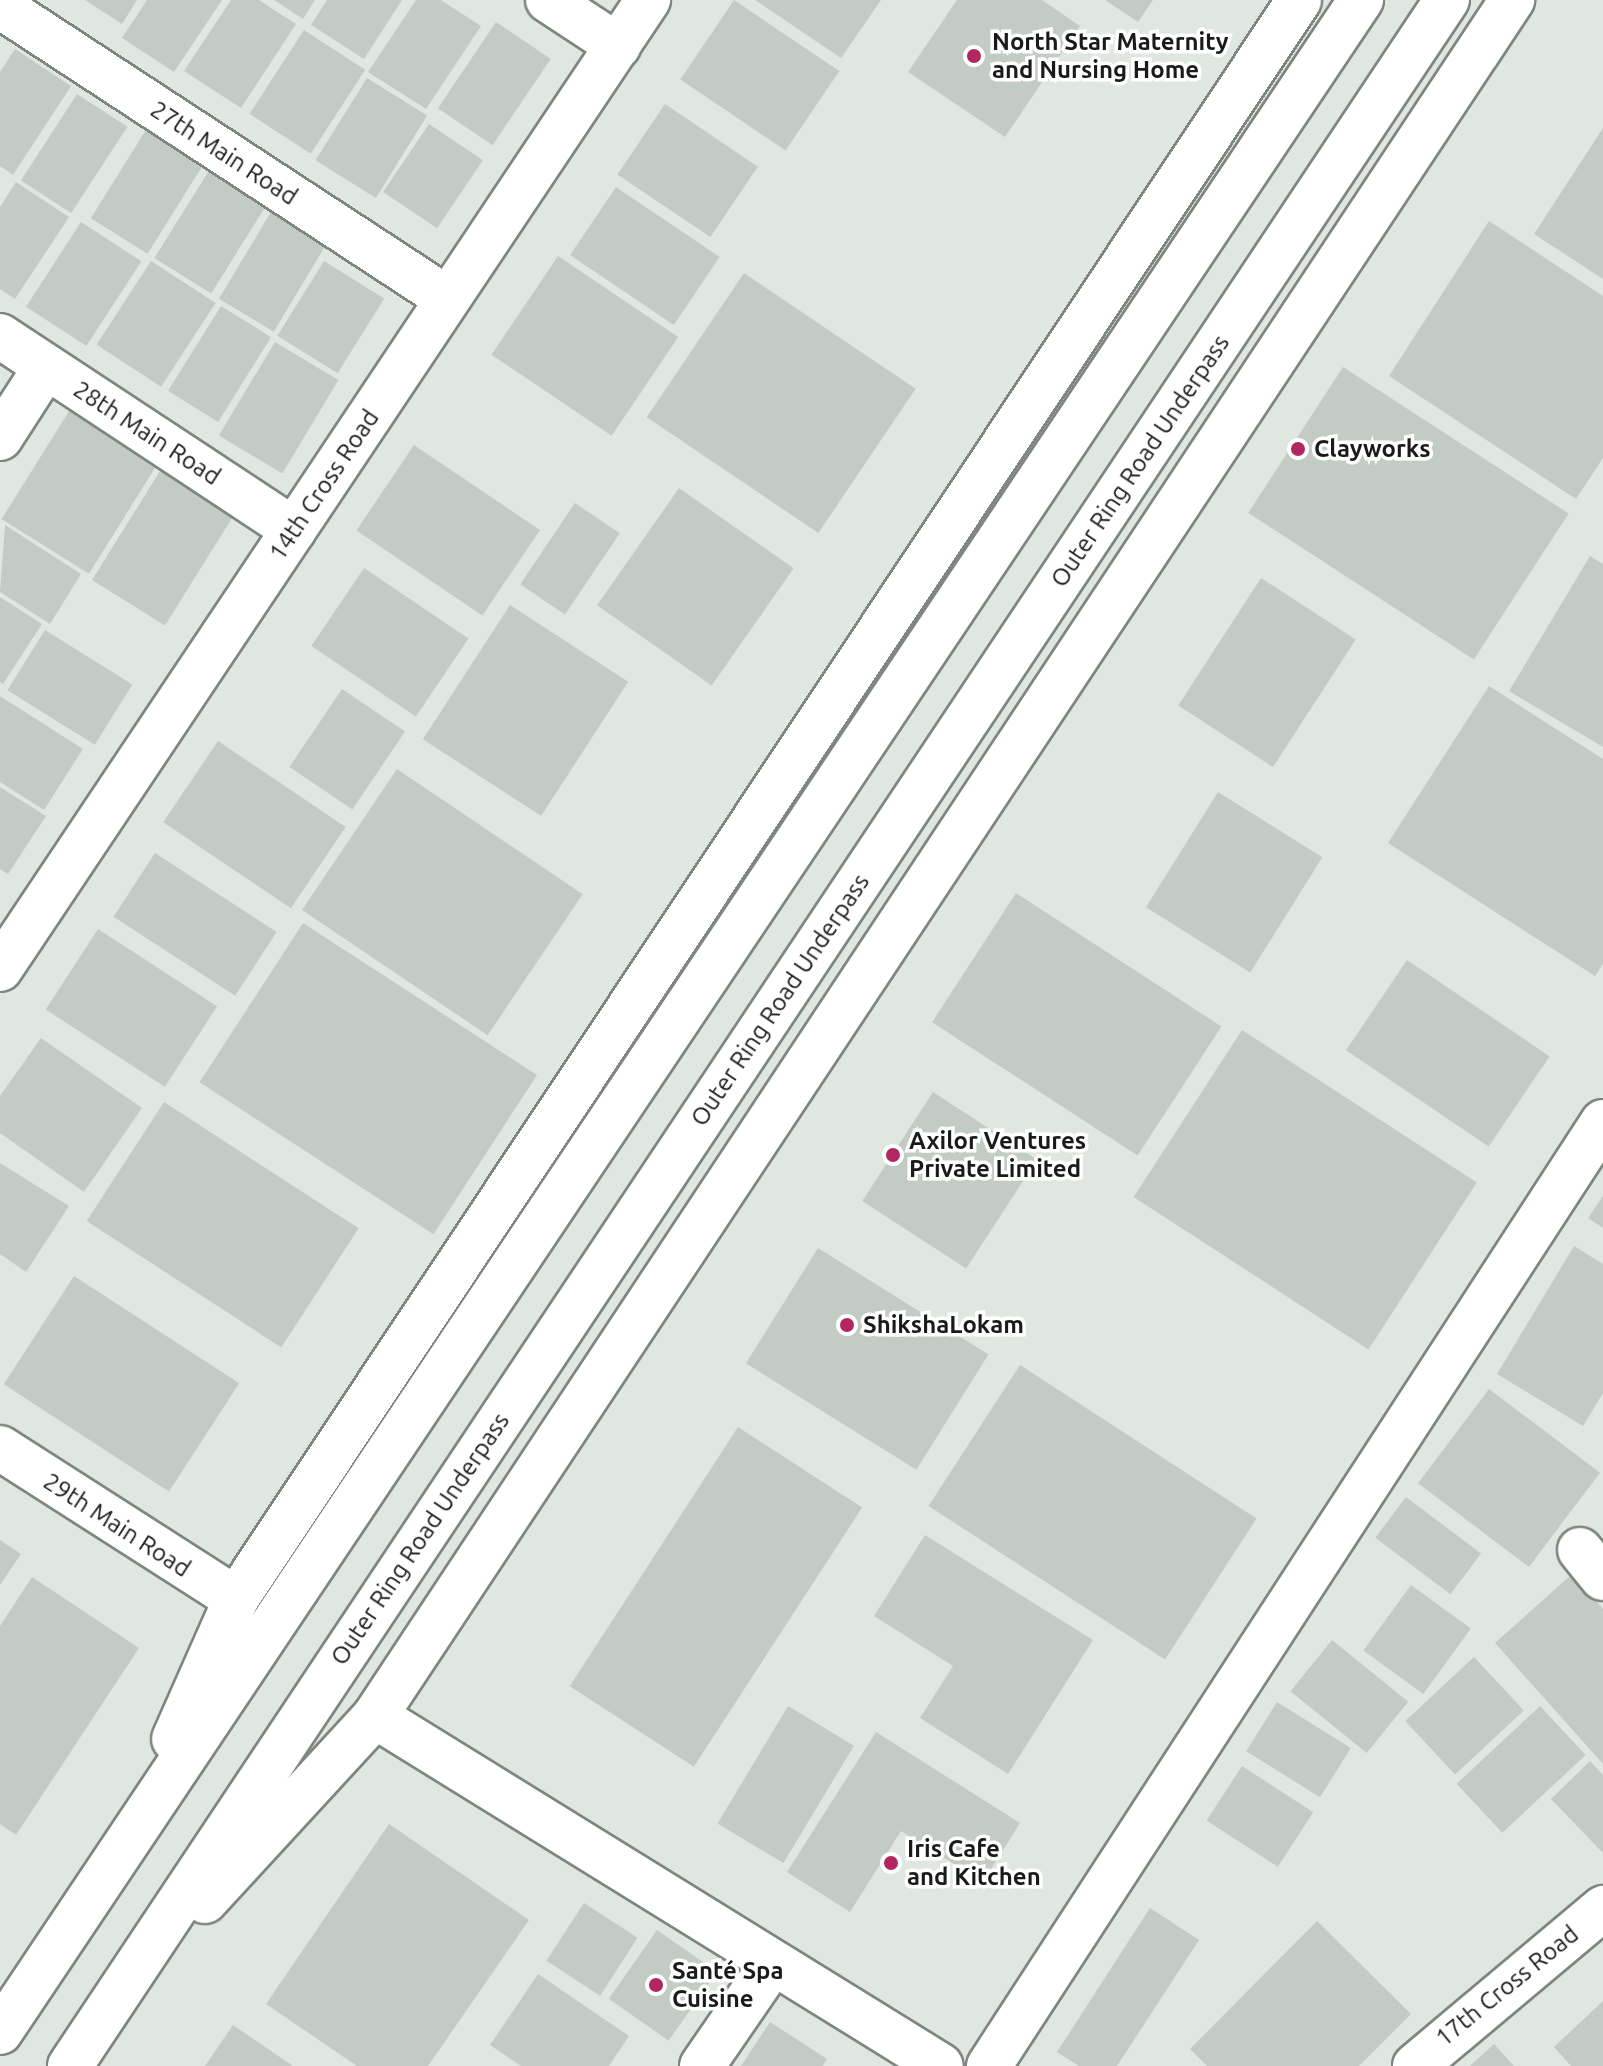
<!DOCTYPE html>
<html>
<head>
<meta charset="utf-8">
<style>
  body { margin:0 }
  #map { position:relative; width:1603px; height:2066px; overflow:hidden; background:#e0e7e1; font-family:Ubuntu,sans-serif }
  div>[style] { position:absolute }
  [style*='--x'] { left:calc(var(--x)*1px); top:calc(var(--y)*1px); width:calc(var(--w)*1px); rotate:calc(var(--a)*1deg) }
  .building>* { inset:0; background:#c3cbc5; transform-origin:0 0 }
  .roads { filter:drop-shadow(2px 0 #7f8680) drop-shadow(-2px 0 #7f8680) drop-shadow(0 2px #7f8680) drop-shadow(0 -2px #7f8680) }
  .minor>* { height:44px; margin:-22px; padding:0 22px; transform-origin:22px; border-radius:22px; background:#fff }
  .highway>* { height:44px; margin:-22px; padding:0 22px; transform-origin:22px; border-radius:22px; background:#fff }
  .dots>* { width:22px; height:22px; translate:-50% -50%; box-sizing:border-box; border:4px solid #fff; border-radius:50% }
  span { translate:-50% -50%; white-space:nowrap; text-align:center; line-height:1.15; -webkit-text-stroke:7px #fff; paint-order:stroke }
  .poi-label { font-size:24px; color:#191b19; font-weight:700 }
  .left { translate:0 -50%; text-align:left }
  .street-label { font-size:24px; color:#191b19 }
</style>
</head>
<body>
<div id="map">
  <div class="building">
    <div style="clip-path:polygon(85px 0,137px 0,122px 24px)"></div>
    <div style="clip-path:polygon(147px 0,222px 0,174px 72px,122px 38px)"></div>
    <div style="clip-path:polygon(231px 0,259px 0,296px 24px,241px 108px,184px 71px)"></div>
    <div style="clip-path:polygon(274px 0,315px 0,303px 19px)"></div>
    <div style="clip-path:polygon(327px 0,402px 0,364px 59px,311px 25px)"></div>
    <div style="clip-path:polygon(416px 0,441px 0,481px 26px,426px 109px,368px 72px)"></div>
    <div style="left:734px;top:0;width:127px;height:96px;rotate:34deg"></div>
    <div style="clip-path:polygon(755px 0,881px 0,841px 58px)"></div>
    <div style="clip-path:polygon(957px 0,1042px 0,1080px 26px,1005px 137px,908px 72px)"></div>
    <div style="clip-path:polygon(1105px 0,1153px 0,1138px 22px)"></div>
    <div style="left:496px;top:22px;width:66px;height:104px;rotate:34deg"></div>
    <div style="left:304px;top:30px;width:73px;height:100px;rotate:33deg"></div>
    <div style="clip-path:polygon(15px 49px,71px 86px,13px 175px,0 166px,0 72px)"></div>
    <div style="left:367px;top:78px;width:71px;height:97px;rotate:32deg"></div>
    <div style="left:77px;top:94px;width:60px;height:103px;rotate:33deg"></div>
    <div style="left:665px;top:104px;width:112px;height:85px;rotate:34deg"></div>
    <div style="left:429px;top:124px;width:65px;height:82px;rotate:34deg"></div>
    <div style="left:149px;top:125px;width:67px;height:110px;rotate:32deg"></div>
    <div style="clip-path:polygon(1603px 128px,1603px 279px,1534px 234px)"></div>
    <div style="left:210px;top:169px;width:67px;height:105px;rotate:32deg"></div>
    <div style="clip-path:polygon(16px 182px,69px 217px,15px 299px,0 289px,0 207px)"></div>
    <div style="left:616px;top:187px;width:125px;height:82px;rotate:34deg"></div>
    <div style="left:274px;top:207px;width:64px;height:107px;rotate:31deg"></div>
    <div style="clip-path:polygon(1489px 221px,1603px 296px,1603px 458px,1576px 499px,1389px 376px)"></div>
    <div style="left:81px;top:222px;width:72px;height:101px;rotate:33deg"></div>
    <div style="left:558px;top:256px;width:145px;height:119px;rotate:34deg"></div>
    <div style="left:151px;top:261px;width:77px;height:100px;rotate:33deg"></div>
    <div style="left:324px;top:261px;width:71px;height:88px;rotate:32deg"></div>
    <div style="left:744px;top:273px;width:207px;height:174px;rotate:34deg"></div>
    <div style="left:221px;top:306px;width:59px;height:100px;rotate:32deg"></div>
    <div style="left:275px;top:342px;width:74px;height:109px;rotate:31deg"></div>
    <div style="left:1343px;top:367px;width:269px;height:174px;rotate:33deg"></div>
    <div style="left:71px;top:408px;width:103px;height:131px;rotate:32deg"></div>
    <div style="left:414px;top:445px;width:152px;height:103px;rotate:34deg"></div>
    <div style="left:162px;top:468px;width:86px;height:132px;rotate:32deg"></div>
    <div style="left:679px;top:488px;width:140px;height:143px;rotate:35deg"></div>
    <div style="left:575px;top:503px;width:54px;height:98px;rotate:34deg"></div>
    <div style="clip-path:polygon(5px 525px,81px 574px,50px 624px,0 592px)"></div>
    <div style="clip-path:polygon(1590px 556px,1603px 564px,1603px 747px,1509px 691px)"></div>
    <div style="left:364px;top:568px;width:126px;height:94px;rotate:34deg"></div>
    <div style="left:1261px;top:578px;width:113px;height:152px;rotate:33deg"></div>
    <div style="clip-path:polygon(0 597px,42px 624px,3px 684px,0 682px)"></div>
    <div style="left:510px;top:605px;width:141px;height:160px;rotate:33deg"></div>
    <div style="left:45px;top:630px;width:103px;height:71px;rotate:32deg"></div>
    <div style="clip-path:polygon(1489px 686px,1603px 759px,1603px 964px,1595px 976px,1388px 843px)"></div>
    <div style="left:342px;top:689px;width:76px;height:94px;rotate:34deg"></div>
    <div style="clip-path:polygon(0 696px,83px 749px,44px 810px,0 782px)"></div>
    <div style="left:218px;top:741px;width:154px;height:98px;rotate:34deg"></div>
    <div style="left:397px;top:769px;width:224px;height:170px;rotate:34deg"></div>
    <div style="clip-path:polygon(0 787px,46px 816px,8px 874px,0 869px)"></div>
    <div style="left:1218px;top:792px;width:123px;height:136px;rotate:32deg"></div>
    <div style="left:155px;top:853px;width:145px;height:76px;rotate:33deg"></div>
    <div style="left:1016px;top:893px;width:245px;height:154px;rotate:33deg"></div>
    <div style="left:303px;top:923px;width:279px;height:190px;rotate:33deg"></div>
    <div style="left:98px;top:929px;width:142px;height:96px;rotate:33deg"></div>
    <div style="left:1407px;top:960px;width:172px;height:109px;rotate:34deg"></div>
    <div style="left:1242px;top:1030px;width:280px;height:199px;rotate:33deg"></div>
    <div style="clip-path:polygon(41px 1038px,142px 1108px,84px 1192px,0 1133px,0 1096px)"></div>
    <div style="left:933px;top:1092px;width:124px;height:130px;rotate:33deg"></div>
    <div style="left:164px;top:1102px;width:232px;height:142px;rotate:33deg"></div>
    <div style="clip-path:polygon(0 1163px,69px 1206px,26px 1272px,0 1254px)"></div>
    <div style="clip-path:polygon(1603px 1196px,1603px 1228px,1588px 1218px)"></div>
    <div style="clip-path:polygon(1574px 1246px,1603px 1264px,1603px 1393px,1583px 1426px,1497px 1374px)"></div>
    <div style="left:818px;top:1248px;width:201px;height:136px;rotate:32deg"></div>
    <div style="left:74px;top:1276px;width:197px;height:129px;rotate:33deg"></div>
    <div style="left:1020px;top:1365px;width:282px;height:168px;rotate:33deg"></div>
    <div style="left:1489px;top:1389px;width:139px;height:118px;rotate:37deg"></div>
    <div style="left:738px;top:1427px;width:148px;height:309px;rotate:33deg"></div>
    <div style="left:1406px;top:1497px;width:94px;height:51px;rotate:37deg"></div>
    <div style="clip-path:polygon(925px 1535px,1093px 1640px,1008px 1774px,920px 1718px,953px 1666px,874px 1616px)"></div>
    <div style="clip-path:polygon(0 1540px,21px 1554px,0 1585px)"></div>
    <div style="clip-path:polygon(1572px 1574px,1603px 1609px,1603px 1764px,1495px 1643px)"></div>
    <div style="clip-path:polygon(32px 1577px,139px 1648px,16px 1835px,0 1824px,0 1626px)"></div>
    <div style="left:1411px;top:1585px;width:74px;height:81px;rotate:36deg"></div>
    <div style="left:1332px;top:1640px;width:98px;height:66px;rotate:39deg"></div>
    <div style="left:1474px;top:1657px;width:73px;height:94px;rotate:47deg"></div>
    <div style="left:1277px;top:1702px;width:87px;height:58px;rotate:32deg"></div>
    <div style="left:788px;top:1706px;width:77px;height:137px;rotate:31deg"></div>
    <div style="left:1540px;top:1706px;width:67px;height:114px;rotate:47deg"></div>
    <div style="clip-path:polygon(876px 1732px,1020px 1823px,983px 1882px,901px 1831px,850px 1912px,787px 1872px)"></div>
    <div style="clip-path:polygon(1590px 1761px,1603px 1775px,1603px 1853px,1551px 1799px)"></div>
    <div style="left:1242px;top:1766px;width:85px;height:65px;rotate:33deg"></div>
    <div style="clip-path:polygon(389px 1824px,529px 1920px,428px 2066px,357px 2066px,266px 2004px)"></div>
    <div style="left:584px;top:1903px;width:64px;height:69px;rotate:33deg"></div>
    <div style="clip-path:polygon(1150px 1908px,1199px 1940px,1117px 2066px,1079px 2066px,1057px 2052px)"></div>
    <div style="clip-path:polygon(1317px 1921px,1411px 2014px,1359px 2066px,1207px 2066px,1190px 2049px)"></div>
    <div style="left:657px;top:1930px;width:73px;height:84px;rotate:35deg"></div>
    <div style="clip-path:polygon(538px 1974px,629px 2036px,609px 2066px,521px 2066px,490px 2045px)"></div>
    <div style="clip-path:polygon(1603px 2001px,1603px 2066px,1571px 2066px,1554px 2047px)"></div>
    <div style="clip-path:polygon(770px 2022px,827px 2059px,823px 2066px,741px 2066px)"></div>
    <div style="clip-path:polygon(233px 2025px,293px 2066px,205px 2066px)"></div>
    <div style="clip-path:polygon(1494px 2044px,1514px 2066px,1470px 2066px)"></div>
  </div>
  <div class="roads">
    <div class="minor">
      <div style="--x:548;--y:0;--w:84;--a:33.3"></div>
      <div style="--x:0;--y:6;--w:535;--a:33.19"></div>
      <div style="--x:0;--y:336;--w:352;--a:33.4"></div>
      <div style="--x:0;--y:438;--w:85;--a:-57.1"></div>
      <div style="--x:0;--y:969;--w:1166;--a:-56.23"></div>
      <div style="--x:0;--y:1448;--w:280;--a:32.6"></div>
      <div style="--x:1580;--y:1550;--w:36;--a:51"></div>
      <div style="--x:375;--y:1716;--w:665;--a:31.73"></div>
      <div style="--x:702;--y:2066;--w:120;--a:-55.5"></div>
      <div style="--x:989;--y:2066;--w:1126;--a:-56.96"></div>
      <div style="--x:1415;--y:2066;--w:246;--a:-40"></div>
    </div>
    <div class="highway">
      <div style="--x:174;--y:1739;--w:153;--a:-66.1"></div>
      <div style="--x:236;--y:1599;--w:1920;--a:-56.38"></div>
      <div style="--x:205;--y:1901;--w:251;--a:-47.4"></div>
      <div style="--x:375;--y:1716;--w:2059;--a:-56.47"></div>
      <div style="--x:0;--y:2032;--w:2446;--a:-56.19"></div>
      <div style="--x:70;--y:2066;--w:2483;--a:-56.32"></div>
    </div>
  </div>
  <div class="dots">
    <div style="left:974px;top:56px;background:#b22661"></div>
    <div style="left:1298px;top:449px;background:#b22661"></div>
    <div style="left:893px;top:1155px;background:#b22661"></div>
    <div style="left:847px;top:1325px;background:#b22661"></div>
    <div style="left:891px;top:1863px;background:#b22661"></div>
    <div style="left:656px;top:1985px;background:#b22661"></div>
  </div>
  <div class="poi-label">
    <span class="left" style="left:992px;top:56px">North Star Maternity<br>and Nursing Home</span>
    <span class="left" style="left:1314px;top:449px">Clayworks</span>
    <span class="left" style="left:909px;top:1155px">Axilor Ventures<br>Private Limited</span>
    <span class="left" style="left:863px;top:1325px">ShikshaLokam</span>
    <span class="left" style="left:907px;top:1863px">Iris Cafe<br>and Kitchen</span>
    <span class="left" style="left:672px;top:1985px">Santé Spa<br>Cuisine</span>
  </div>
  <div class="street-label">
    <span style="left:224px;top:153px;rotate:33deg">27th Main Road</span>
    <span style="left:147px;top:433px;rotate:33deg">28th Main Road</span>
    <span style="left:1140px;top:461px;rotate:-56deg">Outer Ring Road Underpass</span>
    <span style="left:324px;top:485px;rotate:-56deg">14th Cross Road</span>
    <span style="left:780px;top:1000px;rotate:-56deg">Outer Ring Road Underpass</span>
    <span style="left:117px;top:1525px;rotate:33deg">29th Main Road</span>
    <span style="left:420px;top:1539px;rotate:-56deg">Outer Ring Road Underpass</span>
    <span style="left:1507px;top:1986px;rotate:-39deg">17th Cross Road</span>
  </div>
</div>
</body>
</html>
